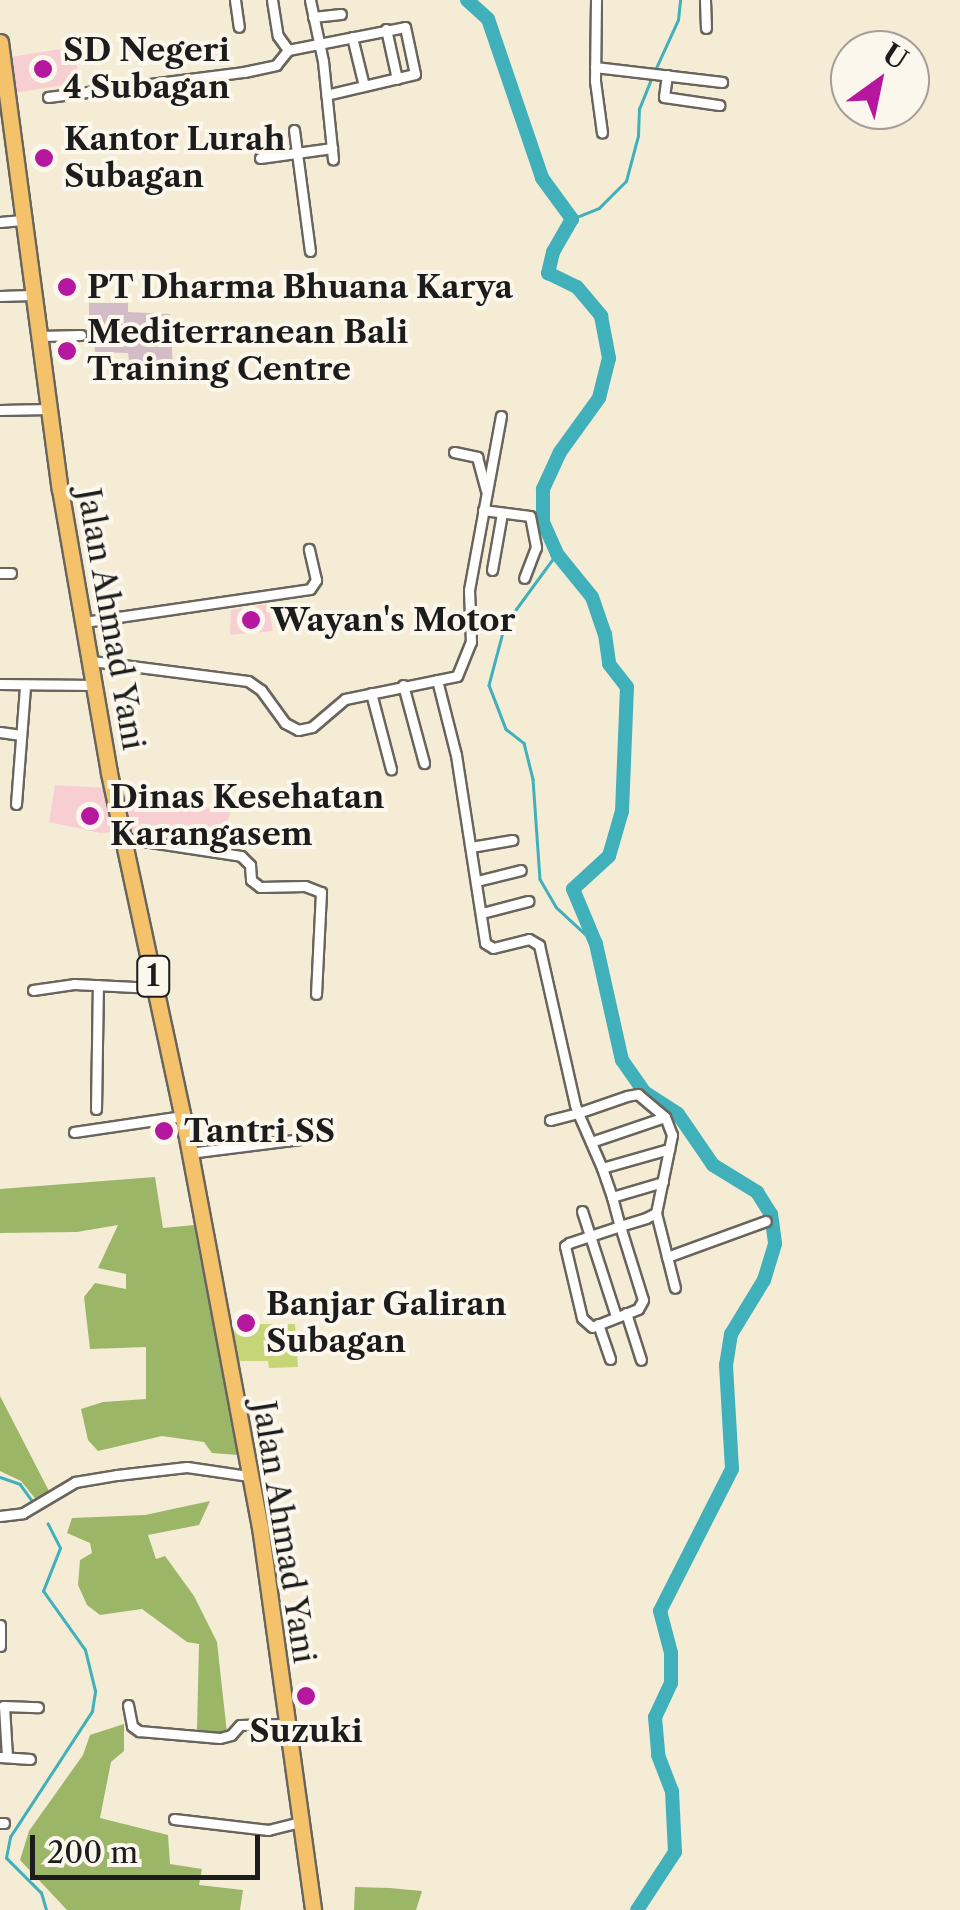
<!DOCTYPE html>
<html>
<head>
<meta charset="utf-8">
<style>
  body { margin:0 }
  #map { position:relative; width:960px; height:1910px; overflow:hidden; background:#f5ecd6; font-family:"Libre Caslon Text",serif }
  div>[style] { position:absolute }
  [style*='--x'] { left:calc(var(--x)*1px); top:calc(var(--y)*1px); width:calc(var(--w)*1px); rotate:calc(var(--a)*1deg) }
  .built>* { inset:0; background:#f7cfd3; transform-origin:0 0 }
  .industrial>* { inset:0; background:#d2bdc7 }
  .green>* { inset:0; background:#c5d577 }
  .forest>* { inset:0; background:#9cb668 }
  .stream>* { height:2.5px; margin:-1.25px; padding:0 1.25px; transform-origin:1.25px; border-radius:1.25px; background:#40b0bb }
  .river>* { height:14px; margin:-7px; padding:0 7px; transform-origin:7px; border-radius:7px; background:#40b0bb }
  .roads { filter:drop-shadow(2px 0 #68655d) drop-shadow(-2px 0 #68655d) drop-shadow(0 2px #68655d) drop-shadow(0 -2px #68655d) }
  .minor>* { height:9px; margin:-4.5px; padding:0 4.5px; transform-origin:4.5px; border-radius:4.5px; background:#fff }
  .trunk>* { height:15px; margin:-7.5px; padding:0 7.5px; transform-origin:7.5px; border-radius:7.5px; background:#f4c26a }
  .dots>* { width:28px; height:28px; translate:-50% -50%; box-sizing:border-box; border:5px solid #fbf7ec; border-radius:50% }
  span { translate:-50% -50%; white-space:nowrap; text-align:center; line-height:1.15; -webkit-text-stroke:8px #fbf7ec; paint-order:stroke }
  .shield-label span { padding:2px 8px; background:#fbf7ec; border:2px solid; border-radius:8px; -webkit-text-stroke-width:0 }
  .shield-label { font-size:30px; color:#1c1c1c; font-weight:700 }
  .poi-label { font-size:32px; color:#1c1c1c; font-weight:700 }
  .left { translate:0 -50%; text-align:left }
  .street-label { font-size:32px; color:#1c1c1c }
  .north { position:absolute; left:830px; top:30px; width:100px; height:100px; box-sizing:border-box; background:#fbf7ec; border:2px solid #a29f99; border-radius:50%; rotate:33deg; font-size:28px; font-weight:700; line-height:40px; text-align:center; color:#1c1c1c }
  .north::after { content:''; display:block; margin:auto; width:35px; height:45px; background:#b5179e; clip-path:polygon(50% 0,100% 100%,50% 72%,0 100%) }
  .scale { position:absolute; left:30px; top:1835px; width:230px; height:45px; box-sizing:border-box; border:5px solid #1c1c1c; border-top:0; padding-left:12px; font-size:30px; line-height:35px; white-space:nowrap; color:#1c1c1c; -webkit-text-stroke:8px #fbf7ec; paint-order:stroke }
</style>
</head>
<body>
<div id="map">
  <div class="built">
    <div style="left:74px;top:47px;width:36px;height:66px;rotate:81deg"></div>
    <div style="clip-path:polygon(268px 604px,273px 631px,230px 635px,231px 610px)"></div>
    <div style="clip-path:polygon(55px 785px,106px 788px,115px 832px,100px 833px,49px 822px)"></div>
    <div style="clip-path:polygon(119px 794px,231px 811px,217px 853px,127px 832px)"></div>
  </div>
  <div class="industrial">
    <div style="clip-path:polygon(89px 303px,128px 303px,128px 312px,170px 314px,173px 368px,130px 367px,128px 353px,95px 352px,94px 341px,81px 341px,81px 334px,89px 333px)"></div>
  </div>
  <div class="green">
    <div style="clip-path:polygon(224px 1324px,295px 1324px,298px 1367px,269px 1368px,268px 1361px,229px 1361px)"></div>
  </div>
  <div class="forest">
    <div style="clip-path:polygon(155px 1177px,163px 1228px,194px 1225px,238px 1455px,212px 1453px,204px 1442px,162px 1436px,98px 1451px,88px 1440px,81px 1409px,103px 1402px,146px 1399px,146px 1347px,90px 1349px,84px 1297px,95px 1283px,126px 1289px,126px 1274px,98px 1268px,118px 1225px,77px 1232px,0 1233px,0 1189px)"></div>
    <div style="clip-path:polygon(0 1396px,51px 1495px,38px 1502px,21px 1481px,0 1471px)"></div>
    <div style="clip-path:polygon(210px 1501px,199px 1525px,148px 1535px,156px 1559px,165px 1556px,194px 1596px,217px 1642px,227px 1733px,197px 1730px,199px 1644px,187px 1642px,142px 1609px,100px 1615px,87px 1605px,78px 1585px,80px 1560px,92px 1553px,90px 1543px,67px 1533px,72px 1518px,145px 1515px)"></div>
    <div style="clip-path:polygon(124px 1724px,124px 1751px,111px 1762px,100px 1818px,168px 1835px,170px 1864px,202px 1869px,199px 1885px,243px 1890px,240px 1910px,67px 1910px,20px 1860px,29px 1831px,83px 1755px,90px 1735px)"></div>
    <div style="clip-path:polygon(355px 1887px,390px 1888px,422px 1891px,416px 1910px,354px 1910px)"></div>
  </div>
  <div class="stream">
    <div style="--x:656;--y:68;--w:53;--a:-65.4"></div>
    <div style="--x:678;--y:20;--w:20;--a:-84"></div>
    <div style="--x:572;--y:219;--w:29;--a:-22"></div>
    <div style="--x:599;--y:208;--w:38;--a:-45"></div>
    <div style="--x:626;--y:181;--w:47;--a:-75.1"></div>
    <div style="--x:638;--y:136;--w:27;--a:-88"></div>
    <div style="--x:639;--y:109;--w:35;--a:-68"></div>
    <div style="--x:557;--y:554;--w:88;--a:126.2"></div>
    <div style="--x:505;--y:625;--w:62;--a:104.9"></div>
    <div style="--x:489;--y:685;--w:47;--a:68.9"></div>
    <div style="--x:506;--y:729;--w:23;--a:38"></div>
    <div style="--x:524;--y:743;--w:37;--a:76"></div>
    <div style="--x:533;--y:779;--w:100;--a:86"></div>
    <div style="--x:540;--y:879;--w:32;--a:60"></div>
    <div style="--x:556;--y:907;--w:54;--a:42.8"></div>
    <div style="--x:0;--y:1477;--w:21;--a:19"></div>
    <div style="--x:20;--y:1484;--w:22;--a:54"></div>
    <div style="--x:46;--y:1910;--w:18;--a:-106"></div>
    <div style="--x:41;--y:1893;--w:49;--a:-135"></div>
    <div style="--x:6;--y:1858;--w:21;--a:-79"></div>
    <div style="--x:10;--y:1837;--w:150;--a:-56.9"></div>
    <div style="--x:92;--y:1711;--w:20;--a:-81"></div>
    <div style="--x:95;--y:1691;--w:42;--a:-103.7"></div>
    <div style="--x:85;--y:1650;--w:72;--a:-125.4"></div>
    <div style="--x:43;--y:1591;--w:46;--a:-68.4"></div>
    <div style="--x:60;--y:1548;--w:27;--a:-117"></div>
  </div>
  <div class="river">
    <div style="--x:467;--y:0;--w:28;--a:42"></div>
    <div style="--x:488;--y:19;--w:168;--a:71.2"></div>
    <div style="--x:542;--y:178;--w:51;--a:53.8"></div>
    <div style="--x:572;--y:219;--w:38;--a:120"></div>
    <div style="--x:553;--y:252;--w:22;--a:103"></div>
    <div style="--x:548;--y:273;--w:32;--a:26"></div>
    <div style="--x:577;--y:287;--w:38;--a:50"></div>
    <div style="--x:601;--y:316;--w:43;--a:79.2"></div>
    <div style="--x:609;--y:358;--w:41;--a:104"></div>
    <div style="--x:599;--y:398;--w:67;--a:125.8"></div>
    <div style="--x:560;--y:452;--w:41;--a:114.7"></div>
    <div style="--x:543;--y:489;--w:33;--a:90"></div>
    <div style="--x:543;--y:522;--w:35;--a:66"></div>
    <div style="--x:557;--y:554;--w:55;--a:50.9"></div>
    <div style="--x:592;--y:597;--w:39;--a:71"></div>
    <div style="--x:605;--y:634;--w:30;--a:82"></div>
    <div style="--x:609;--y:664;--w:29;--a:52"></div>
    <div style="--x:627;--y:687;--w:124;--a:92.3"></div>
    <div style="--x:622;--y:811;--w:47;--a:106.1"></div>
    <div style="--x:609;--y:856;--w:49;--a:137.5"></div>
    <div style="--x:573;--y:889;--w:60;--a:67.3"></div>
    <div style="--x:596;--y:944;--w:119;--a:77.4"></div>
    <div style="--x:622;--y:1060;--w:39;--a:55"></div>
    <div style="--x:644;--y:1092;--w:40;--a:32.9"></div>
    <div style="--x:678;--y:1114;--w:62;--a:55.5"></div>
    <div style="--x:713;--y:1165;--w:52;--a:31.5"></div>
    <div style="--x:757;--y:1192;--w:26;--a:58"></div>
    <div style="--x:771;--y:1214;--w:30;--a:82"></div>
    <div style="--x:775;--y:1244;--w:38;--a:107"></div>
    <div style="--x:764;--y:1280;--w:63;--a:121.4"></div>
    <div style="--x:731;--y:1334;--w:31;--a:99"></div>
    <div style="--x:726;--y:1365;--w:104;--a:86.7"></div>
    <div style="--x:732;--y:1469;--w:159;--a:116.9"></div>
    <div style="--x:660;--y:1611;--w:43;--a:75.3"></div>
    <div style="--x:671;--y:1653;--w:30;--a:90"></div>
    <div style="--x:671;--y:1683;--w:38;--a:115"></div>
    <div style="--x:655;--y:1717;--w:38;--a:85"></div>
    <div style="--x:658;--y:1755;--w:39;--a:69"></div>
    <div style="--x:672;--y:1791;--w:61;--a:87.2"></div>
    <div style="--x:675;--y:1852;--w:69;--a:123.2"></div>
  </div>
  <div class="roads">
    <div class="minor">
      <div style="--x:235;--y:0;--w:27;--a:82"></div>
      <div style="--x:272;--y:0;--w:36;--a:81"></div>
      <div style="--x:278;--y:36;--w:17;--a:54"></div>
      <div style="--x:310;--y:0;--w:62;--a:78"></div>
      <div style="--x:323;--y:61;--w:99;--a:84.2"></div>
      <div style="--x:596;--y:0;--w:81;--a:90.7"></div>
      <div style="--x:595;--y:81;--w:52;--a:82.3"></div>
      <div style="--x:705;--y:0;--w:28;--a:88"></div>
      <div style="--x:313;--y:17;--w:28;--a:-6"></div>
      <div style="--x:386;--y:29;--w:51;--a:77.6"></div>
      <div style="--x:352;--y:37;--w:50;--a:76.2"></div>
      <div style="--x:288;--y:50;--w:119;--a:-11.1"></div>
      <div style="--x:405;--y:27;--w:48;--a:78"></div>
      <div style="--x:415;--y:74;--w:91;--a:166.7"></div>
      <div style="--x:595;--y:67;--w:128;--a:6.7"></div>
      <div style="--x:667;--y:75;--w:22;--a:98"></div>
      <div style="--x:664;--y:97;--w:56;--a:8.3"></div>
      <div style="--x:48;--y:97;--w:198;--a:-7.3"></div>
      <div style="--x:244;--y:72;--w:33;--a:-12"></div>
      <div style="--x:276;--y:65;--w:19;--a:-51"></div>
      <div style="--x:294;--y:130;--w:122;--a:82.5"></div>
      <div style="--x:260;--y:158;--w:73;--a:-7.9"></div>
      <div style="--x:0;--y:222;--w:22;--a:-5"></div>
      <div style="--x:0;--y:296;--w:31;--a:-2"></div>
      <div style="--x:40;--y:336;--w:41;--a:-1.4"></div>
      <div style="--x:0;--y:410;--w:49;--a:-1.2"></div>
      <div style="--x:454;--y:452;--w:24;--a:12"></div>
      <div style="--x:477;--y:457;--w:34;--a:75"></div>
      <div style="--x:483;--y:510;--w:47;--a:7.3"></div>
      <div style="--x:530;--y:516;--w:32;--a:79"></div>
      <div style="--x:536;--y:547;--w:33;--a:111"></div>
      <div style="--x:492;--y:570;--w:58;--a:-80"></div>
      <div style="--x:0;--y:573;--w:11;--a:0"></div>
      <div style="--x:84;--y:622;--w:228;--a:-8.3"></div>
      <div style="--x:310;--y:589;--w:11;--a:-56"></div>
      <div style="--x:316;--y:580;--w:32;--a:-103"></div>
      <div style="--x:92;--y:661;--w:157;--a:7.3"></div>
      <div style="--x:248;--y:681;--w:16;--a:35"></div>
      <div style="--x:261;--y:690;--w:41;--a:54"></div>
      <div style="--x:285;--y:723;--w:15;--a:28"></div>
      <div style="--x:298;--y:730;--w:14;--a:-12"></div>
      <div style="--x:312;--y:727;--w:43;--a:-40.3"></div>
      <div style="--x:345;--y:699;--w:114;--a:-11.6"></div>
      <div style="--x:457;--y:676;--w:37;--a:-68"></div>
      <div style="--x:471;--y:642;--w:52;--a:-92.2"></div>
      <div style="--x:469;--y:590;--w:177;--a:-79.6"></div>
      <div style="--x:437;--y:680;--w:77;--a:75.8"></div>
      <div style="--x:456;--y:755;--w:190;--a:81.2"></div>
      <div style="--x:485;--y:943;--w:9;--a:32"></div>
      <div style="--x:493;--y:948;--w:37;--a:-14"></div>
      <div style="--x:529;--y:939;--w:12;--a:31"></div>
      <div style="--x:539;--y:945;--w:164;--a:77.3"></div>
      <div style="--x:575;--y:1105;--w:9;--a:69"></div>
      <div style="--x:578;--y:1113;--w:60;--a:66.4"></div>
      <div style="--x:602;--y:1168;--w:31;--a:71"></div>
      <div style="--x:612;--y:1197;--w:30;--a:75"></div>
      <div style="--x:620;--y:1226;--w:77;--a:72.7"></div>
      <div style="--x:643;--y:1300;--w:10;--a:119"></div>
      <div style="--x:638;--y:1309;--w:49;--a:158.6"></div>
      <div style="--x:592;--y:1327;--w:13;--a:-138"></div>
      <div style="--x:582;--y:1318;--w:74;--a:-103.3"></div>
      <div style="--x:565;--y:1246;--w:5;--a:-37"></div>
      <div style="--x:569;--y:1243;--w:54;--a:-18.4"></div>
      <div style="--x:620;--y:1226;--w:27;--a:-17"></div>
      <div style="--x:646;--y:1218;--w:11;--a:-27"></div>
      <div style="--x:656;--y:1213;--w:80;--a:-78.4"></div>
      <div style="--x:672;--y:1135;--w:19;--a:-111"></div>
      <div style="--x:665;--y:1117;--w:35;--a:-140"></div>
      <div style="--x:638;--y:1094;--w:11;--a:170"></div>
      <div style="--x:627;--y:1096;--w:52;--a:160.9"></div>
      <div style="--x:578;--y:1113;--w:29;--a:166"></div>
      <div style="--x:0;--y:684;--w:94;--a:0.6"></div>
      <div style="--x:403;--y:685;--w:81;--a:74.9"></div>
      <div style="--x:371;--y:693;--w:79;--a:75.3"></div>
      <div style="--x:0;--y:732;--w:21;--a:8"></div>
      <div style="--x:16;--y:804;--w:117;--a:-85.6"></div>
      <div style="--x:124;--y:838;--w:118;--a:8.7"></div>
      <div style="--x:241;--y:856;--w:13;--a:45"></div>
      <div style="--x:250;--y:865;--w:15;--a:86"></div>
      <div style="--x:251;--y:880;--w:11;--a:38"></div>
      <div style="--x:260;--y:887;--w:45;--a:-1.3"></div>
      <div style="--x:305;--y:886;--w:17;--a:21"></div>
      <div style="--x:321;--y:892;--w:102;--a:92.8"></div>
      <div style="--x:471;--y:847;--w:42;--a:-9.7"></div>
      <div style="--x:477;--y:881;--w:45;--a:-14"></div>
      <div style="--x:482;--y:913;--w:48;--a:-14.6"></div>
      <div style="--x:33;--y:990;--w:41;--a:-8.3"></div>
      <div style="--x:74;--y:984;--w:81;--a:2.8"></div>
      <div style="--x:96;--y:1109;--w:124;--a:-89.1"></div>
      <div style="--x:74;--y:1132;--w:110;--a:-8.4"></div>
      <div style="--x:591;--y:1142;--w:78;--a:-18.7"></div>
      <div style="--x:189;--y:1153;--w:114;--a:-7.1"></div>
      <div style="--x:602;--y:1168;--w:70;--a:-15.8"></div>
      <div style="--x:612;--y:1197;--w:53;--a:-16.4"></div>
      <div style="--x:582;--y:1211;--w:110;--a:72.1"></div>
      <div style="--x:656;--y:1213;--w:77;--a:75.8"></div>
      <div style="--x:667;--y:1257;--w:105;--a:-20"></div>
      <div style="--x:626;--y:1313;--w:49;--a:72.3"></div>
      <div style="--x:598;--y:1324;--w:37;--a:71"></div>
      <div style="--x:0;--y:1516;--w:23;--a:-7"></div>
      <div style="--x:23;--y:1513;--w:61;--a:-30.8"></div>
      <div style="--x:75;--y:1482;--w:43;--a:-9.5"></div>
      <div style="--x:117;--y:1475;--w:70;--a:-6.5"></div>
      <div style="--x:187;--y:1467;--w:63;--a:8.3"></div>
      <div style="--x:0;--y:1625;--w:21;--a:90"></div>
      <div style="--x:128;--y:1705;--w:21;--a:79"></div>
      <div style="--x:132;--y:1726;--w:9;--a:36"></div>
      <div style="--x:139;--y:1731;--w:81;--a:4.9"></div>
      <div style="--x:220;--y:1738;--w:11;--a:-15"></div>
      <div style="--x:231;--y:1735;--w:13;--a:-48"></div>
      <div style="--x:240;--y:1725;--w:44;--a:-1.3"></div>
      <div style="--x:3;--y:1706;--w:35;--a:2"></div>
      <div style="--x:4;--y:1706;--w:51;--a:86.6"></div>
      <div style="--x:0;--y:1757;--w:30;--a:4"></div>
      <div style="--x:174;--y:1819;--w:95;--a:6.7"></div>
      <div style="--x:268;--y:1830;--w:32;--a:-14"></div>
      <div style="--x:0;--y:1823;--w:4;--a:0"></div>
    </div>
    <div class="trunk">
      <div style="--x:0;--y:42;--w:451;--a:82.4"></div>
      <div style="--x:60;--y:489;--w:288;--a:80.2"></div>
      <div style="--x:109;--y:773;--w:367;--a:77.9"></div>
      <div style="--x:186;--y:1132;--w:402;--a:79.4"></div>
      <div style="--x:260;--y:1527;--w:387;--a:82.1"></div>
    </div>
  </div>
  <div class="dots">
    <div style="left:43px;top:69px;background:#b5179e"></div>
    <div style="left:44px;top:158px;background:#b5179e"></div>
    <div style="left:67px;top:287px;background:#b5179e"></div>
    <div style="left:67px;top:351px;background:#b5179e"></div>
    <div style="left:251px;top:620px;background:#b5179e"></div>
    <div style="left:90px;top:816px;background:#b5179e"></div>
    <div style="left:164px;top:1131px;background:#b5179e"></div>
    <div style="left:246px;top:1323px;background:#b5179e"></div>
    <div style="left:306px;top:1696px;background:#b5179e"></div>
  </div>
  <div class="shield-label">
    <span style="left:153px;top:976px">1</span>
  </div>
  <div class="poi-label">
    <span class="left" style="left:63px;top:69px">SD Negeri<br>4 Subagan</span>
    <span class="left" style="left:64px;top:158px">Kantor Lurah<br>Subagan</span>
    <span class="left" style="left:87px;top:287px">PT Dharma Bhuana Karya</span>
    <span class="left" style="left:87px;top:351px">Mediterranean Bali<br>Training Centre</span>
    <span class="left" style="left:271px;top:620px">Wayan's Motor</span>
    <span class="left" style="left:110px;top:816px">Dinas Kesehatan<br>Karangasem</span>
    <span class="left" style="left:184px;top:1131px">Tantri SS</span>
    <span class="left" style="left:266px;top:1323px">Banjar Galiran<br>Subagan</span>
    <span style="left:306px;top:1731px">Suzuki</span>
  </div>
  <div class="street-label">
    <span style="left:111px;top:619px;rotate:80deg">Jalan Ahmad Yani</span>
    <span style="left:284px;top:1532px;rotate:81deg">Jalan Ahmad Yani</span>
  </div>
  <div class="north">U</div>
  <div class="scale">200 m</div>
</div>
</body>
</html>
